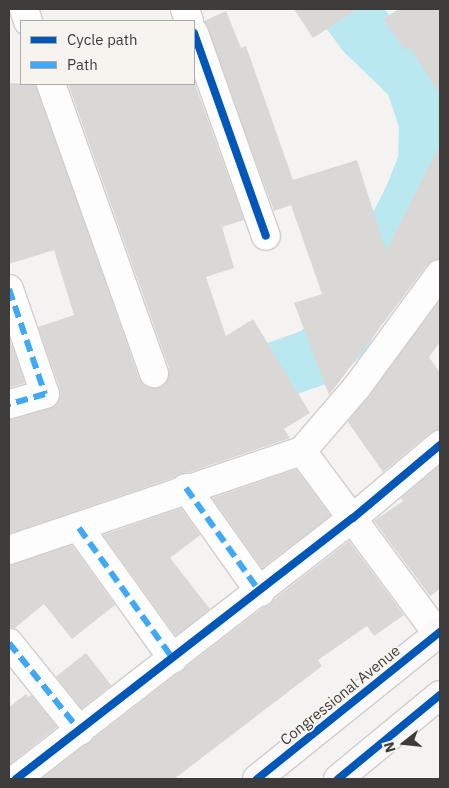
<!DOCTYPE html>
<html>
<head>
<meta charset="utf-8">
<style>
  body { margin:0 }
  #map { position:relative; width:449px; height:788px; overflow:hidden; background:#f5f3f1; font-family:"IBM Plex Sans",sans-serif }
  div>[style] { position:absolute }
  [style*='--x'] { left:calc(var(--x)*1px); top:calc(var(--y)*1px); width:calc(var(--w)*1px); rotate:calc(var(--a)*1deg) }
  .river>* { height:58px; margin:-29px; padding:0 29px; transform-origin:29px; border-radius:29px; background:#bae8f0 }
  .building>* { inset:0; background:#dad8d6; transform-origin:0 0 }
  .roads { filter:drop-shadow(1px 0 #d0cecc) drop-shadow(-1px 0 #d0cecc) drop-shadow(0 1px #d0cecc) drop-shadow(0 -1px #d0cecc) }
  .street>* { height:28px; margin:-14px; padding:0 14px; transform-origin:14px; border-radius:14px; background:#fefdfd }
  .secondary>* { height:28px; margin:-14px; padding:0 14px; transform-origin:14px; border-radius:14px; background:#faf8f8 }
  .quiet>* { height:6px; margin-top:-3px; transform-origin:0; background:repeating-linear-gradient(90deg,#3fa9f5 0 12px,transparent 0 18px) }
  .cycleway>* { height:8px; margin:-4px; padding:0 4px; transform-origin:4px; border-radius:4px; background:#0057b8 }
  span { translate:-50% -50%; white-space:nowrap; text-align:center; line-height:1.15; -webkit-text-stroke:4px #f7f4ef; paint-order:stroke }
  .street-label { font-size:15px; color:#3e3c3b }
  .frame { position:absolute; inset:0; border:10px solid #3e3c3b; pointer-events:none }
  .legend { position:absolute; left:20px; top:20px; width:175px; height:65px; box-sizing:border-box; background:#f7f4ef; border:1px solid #adaaa7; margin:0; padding:6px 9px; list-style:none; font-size:15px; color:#3e3c3b }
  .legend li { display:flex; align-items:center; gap:10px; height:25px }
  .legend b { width:25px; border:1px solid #adaaa7 }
  .north { position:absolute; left:379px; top:718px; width:50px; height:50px; -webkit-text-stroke:4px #f7f4ef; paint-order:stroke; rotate:254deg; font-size:14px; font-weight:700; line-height:20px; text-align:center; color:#3e3c3b }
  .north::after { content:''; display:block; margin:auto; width:18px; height:22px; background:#3e3c3b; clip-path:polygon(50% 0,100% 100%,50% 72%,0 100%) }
</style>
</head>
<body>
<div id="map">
  <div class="river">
    <div style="--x:212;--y:402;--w:37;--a:-33"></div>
    <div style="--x:243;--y:382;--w:76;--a:-19.1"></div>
    <div style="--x:315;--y:357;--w:35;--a:-40"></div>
    <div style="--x:342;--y:334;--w:151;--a:-62.4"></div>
    <div style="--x:412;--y:200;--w:40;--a:-68"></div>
    <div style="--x:427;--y:163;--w:41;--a:-88.6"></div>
    <div style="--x:428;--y:122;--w:46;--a:-108.8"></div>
    <div style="--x:413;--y:78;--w:65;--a:-136.2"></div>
    <div style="--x:366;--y:33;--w:30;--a:-127"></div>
  </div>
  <div class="building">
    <div style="clip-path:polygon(294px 9px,358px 9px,313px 38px)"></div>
    <div style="clip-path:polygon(399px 9px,440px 9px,440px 95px,410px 48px,405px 51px,383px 19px)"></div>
    <div style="clip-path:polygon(226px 11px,241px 48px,246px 46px,293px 180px,357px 160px,386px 251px,440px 144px,440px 259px,427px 265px,329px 395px,294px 303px,322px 294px,291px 205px,274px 211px,204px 21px)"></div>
    <div style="clip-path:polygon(9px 83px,36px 84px,139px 378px,152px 388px,166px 383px,169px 368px,68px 84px,195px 84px,244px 220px,222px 227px,234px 268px,206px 277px,226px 336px,253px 319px,310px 413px,284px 429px,290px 438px,9px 534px,9px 419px,57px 404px,60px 389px,38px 327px,74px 315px,54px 250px,9px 264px)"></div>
    <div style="clip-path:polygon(440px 300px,440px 342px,429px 357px,440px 373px,440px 430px,430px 433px,383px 472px,348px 422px)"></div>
    <div style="clip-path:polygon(9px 337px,25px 383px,9px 388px)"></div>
    <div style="clip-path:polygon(440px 465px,440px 589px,430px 596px,374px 521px,403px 501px,401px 498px)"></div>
    <div style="clip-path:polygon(296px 469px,331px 516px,262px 568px,212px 498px)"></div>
    <div style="clip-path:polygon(181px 508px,200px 535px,170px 558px,210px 609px,176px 636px,103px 535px)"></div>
    <div style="clip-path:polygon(349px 541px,404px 615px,374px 636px,367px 626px,318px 660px,322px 666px,174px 779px,41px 779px)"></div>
    <div style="clip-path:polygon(72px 545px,115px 605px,72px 639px,44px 604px,15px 628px,9px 628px,9px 565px)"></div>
    <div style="left:86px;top:653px;width:41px;height:38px;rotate:52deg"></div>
    <div style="clip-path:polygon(26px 694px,28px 697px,31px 695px,57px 727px,9px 765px,9px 707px)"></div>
  </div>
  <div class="roads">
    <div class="street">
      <div style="--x:24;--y:9;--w:13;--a:72"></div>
      <div style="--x:185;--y:9;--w:13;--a:72"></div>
      <div style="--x:194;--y:33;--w:215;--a:70.5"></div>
      <div style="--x:51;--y:84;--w:307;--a:70.4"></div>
      <div style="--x:9;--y:289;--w:111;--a:71.1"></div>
      <div style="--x:45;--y:394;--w:37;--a:164"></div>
      <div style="--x:302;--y:451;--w:228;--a:53.4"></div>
      <div style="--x:186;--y:488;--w:128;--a:54.6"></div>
      <div style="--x:79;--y:528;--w:161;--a:54.3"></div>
      <div style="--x:9;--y:550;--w:309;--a:-18.7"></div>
      <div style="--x:302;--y:451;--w:84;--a:-49.3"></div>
      <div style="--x:357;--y:387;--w:140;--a:-53.7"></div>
      <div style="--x:9;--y:643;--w:113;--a:51.1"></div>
      <div style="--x:16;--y:779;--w:426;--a:-37.8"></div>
      <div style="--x:353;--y:518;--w:114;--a:-40"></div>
    </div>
    <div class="secondary">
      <div style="--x:257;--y:779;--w:235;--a:-38.8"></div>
      <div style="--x:338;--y:779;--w:132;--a:-39.5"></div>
    </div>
  </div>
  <div class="quiet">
    <div style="--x:9;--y:289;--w:111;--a:71.1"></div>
    <div style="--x:45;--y:394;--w:37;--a:164"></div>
    <div style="--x:186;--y:488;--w:128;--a:54.6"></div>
    <div style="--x:79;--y:528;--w:161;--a:54.3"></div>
    <div style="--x:9;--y:643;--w:113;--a:51.1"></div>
  </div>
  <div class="cycleway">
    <div style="--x:194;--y:33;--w:215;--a:70.5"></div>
    <div style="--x:16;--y:779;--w:426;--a:-37.8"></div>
    <div style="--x:353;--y:518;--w:114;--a:-40"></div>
    <div style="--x:257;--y:779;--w:235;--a:-38.8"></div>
    <div style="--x:338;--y:779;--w:132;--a:-39.5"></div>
  </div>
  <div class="street-label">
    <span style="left:340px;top:695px;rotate:-39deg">Congressional Avenue</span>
  </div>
  <div class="frame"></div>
  <ul class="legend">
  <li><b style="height:6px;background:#0057b8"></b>Cycle path</li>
  <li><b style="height:6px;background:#3fa9f5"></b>Path</li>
  </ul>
  <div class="north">N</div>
</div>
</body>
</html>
